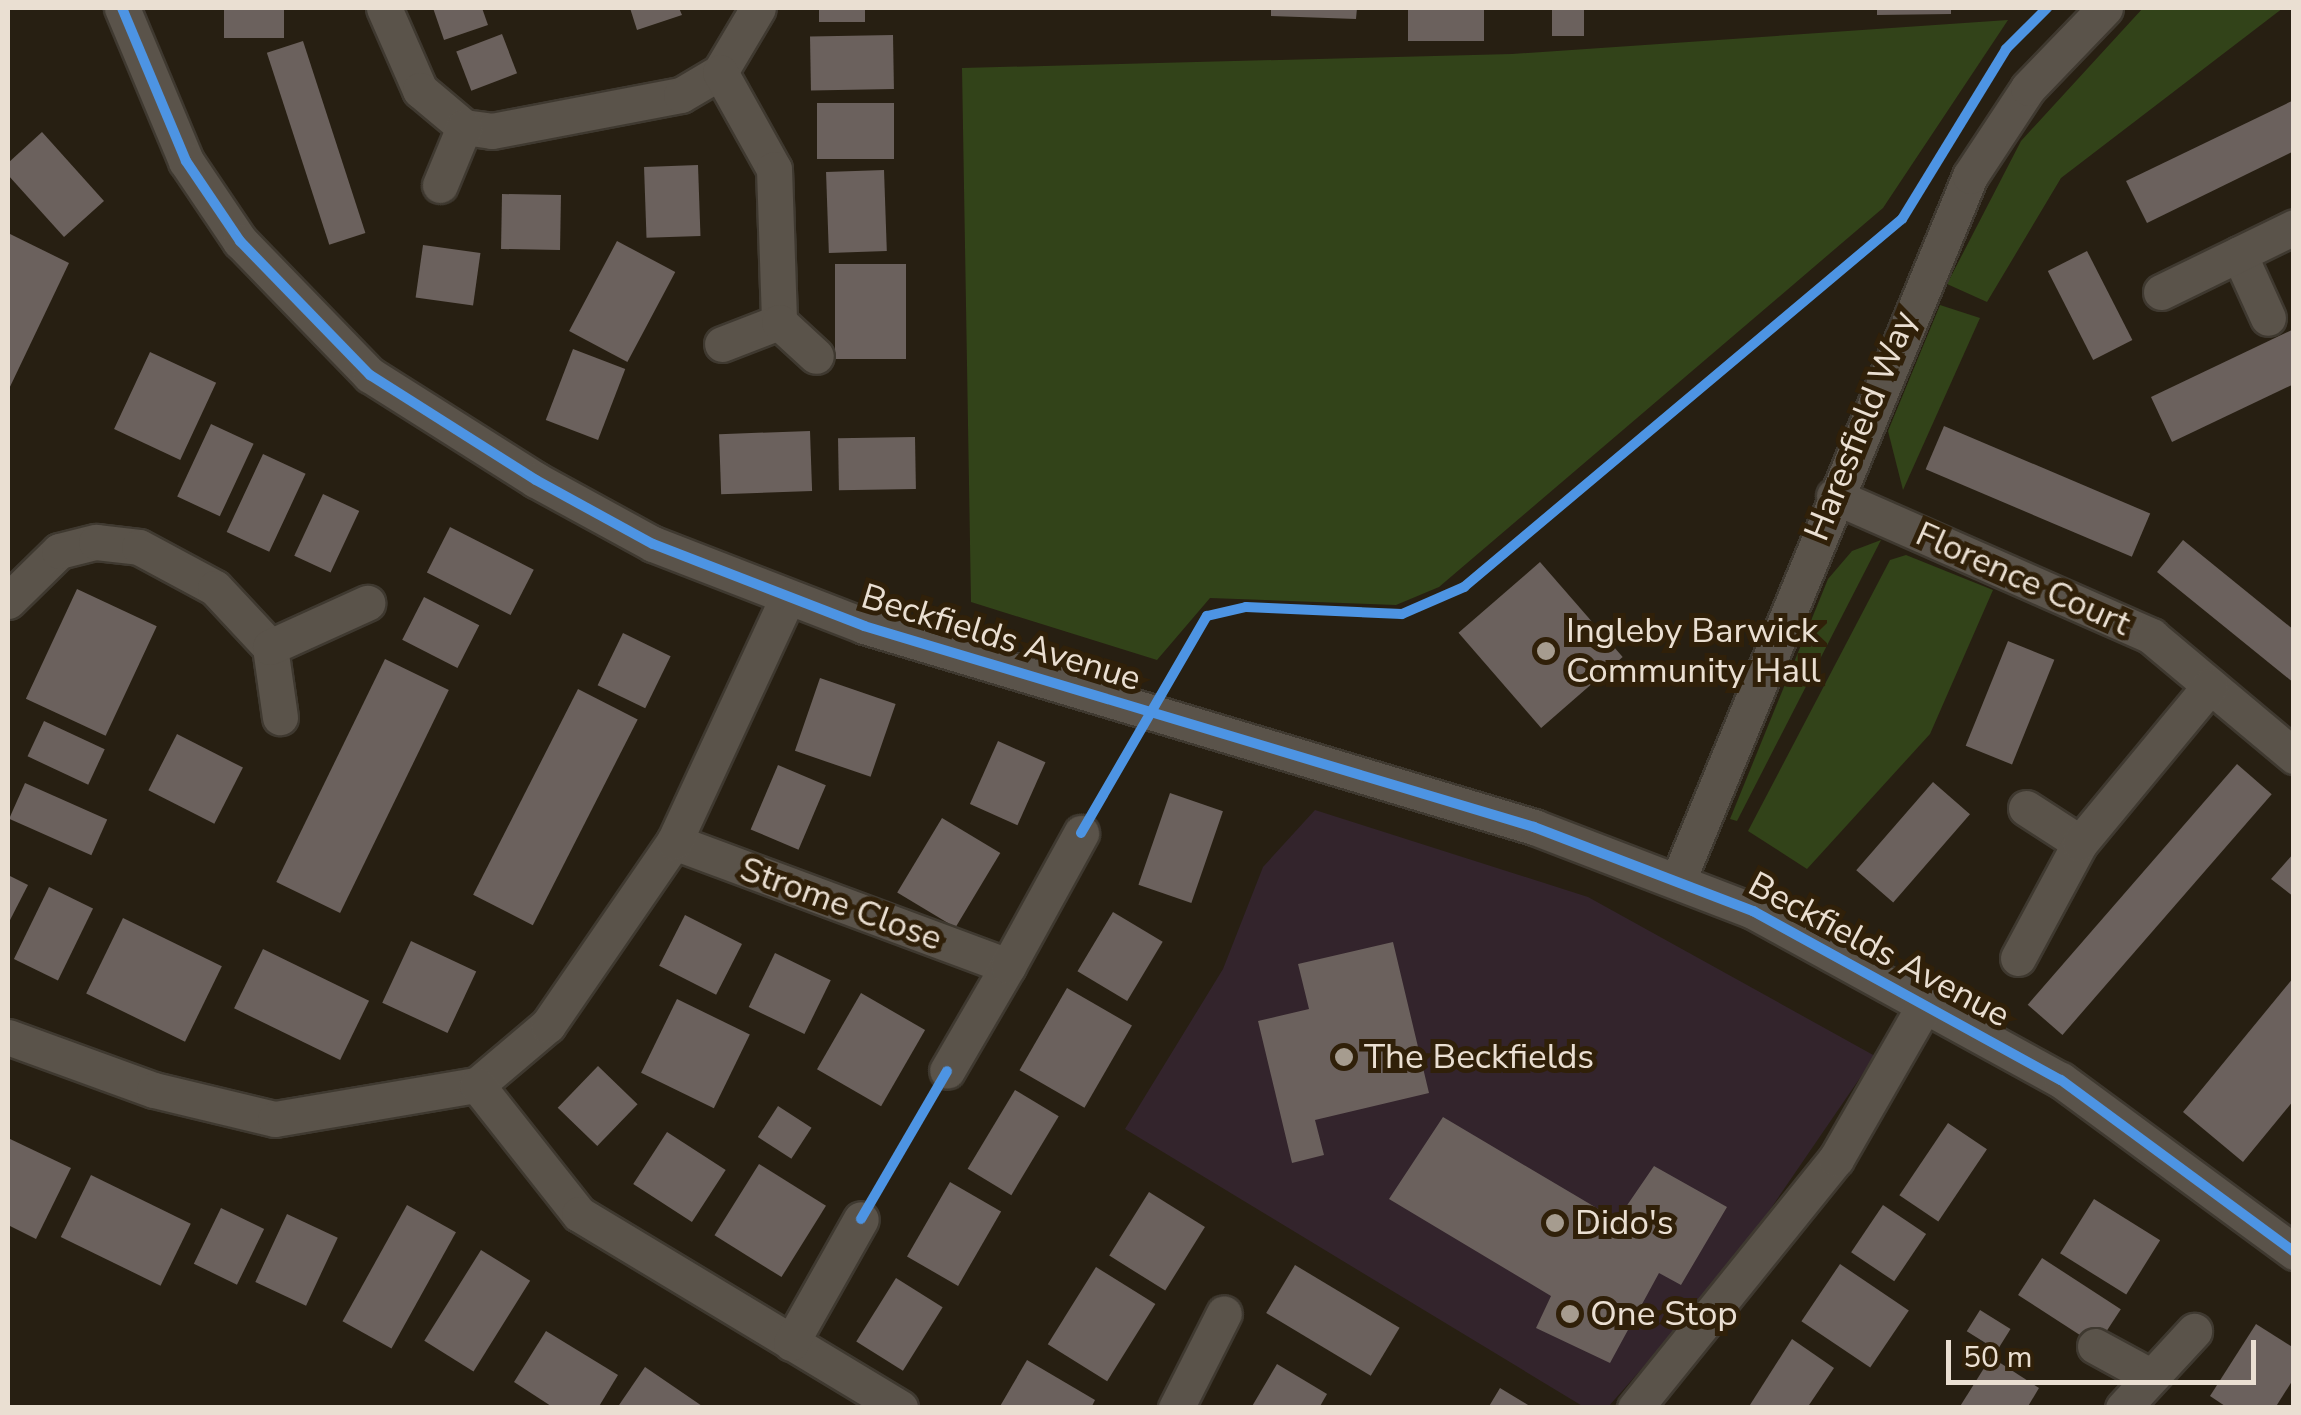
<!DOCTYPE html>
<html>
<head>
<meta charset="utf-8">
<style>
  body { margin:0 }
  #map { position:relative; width:2301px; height:1415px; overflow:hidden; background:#271f12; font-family:"Nunito Sans",sans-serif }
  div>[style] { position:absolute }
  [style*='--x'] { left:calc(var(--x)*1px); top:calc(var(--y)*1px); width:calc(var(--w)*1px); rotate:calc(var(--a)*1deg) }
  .commercial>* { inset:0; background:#33242c }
  .green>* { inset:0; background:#324319 }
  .building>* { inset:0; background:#6b615d; transform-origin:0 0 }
  .roads { filter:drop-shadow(2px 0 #3f3930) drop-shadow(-2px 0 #3f3930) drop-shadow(0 2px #3f3930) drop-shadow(0 -2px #3f3930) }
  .minor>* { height:35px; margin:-17.5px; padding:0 17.5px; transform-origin:17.5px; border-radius:17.5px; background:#5a534a }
  .cycleway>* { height:10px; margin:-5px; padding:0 5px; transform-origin:5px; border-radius:5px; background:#4d94e3 }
  .dots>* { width:28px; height:28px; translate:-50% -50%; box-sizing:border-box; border:5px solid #302009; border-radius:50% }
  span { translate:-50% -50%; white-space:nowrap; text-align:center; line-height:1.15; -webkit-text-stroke:10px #302009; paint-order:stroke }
  .street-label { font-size:35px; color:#eadfd2 }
  .poi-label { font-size:35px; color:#eadfd2 }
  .left { translate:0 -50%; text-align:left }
  .frame { position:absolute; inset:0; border:10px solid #eadfd2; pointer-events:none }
  .scale { position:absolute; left:1946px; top:1340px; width:310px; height:45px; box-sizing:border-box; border:5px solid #eadfd2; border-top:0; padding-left:12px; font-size:30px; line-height:35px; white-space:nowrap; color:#eadfd2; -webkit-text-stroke:8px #302009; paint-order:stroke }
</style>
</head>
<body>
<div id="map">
  <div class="commercial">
    <div style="clip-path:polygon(1315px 810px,1588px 897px,1875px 1056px,1728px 1271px,1608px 1407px,1584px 1407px,1125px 1129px,1223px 969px,1263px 867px)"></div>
  </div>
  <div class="green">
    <div style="clip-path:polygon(2143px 8px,2283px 8px,2061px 178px,1987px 302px,1947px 284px,2021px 141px)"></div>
    <div style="clip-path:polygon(2008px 20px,1883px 208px,1439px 587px,1396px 605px,1210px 598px,1157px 660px,971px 602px,962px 68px,1512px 54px)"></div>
    <div style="clip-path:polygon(1940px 305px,1980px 318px,1903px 490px,1888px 431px)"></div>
    <div style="clip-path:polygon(1881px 540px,1737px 821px,1730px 819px,1828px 579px,1852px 551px)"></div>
    <div style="clip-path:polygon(1906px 555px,1993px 590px,1930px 734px,1807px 869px,1748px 831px,1890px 560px)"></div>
  </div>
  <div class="building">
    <div style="left:224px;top:8px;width:60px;height:30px"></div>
    <div style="clip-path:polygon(433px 8px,482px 8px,488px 25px,444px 40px)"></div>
    <div style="clip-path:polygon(630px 8px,679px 8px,682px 15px,637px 30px)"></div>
    <div style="left:819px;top:8px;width:46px;height:14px"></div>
    <div style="clip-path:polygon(1271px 8px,1357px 8px,1356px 19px,1271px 16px)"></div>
    <div style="left:1408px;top:8px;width:76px;height:33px"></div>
    <div style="left:1552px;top:8px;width:32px;height:28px"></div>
    <div style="clip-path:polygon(1877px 8px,1951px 8px,1951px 14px,1877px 15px)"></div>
    <div style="left:502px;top:34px;width:42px;height:49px;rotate:69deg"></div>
    <div style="left:893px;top:35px;width:54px;height:83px;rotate:89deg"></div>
    <div style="left:303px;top:41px;width:202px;height:38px;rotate:72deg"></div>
    <div style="clip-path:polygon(2294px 100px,2294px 151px,2147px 223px,2126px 181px)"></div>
    <div style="left:817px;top:103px;width:77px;height:56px"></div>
    <div style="clip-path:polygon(42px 132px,104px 201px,64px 237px,8px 175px,8px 163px)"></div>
    <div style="left:698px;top:165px;width:71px;height:54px;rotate:88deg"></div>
    <div style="left:884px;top:170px;width:81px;height:58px;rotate:88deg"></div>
    <div style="left:502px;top:194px;width:59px;height:55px;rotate:1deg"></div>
    <div style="clip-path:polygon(8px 233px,69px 263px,8px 391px)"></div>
    <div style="left:617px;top:241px;width:66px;height:102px;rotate:28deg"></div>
    <div style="left:423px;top:245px;width:58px;height:53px;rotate:8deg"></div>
    <div style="left:2087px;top:251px;width:100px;height:44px;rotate:63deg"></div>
    <div style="left:835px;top:264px;width:71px;height:95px"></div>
    <div style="clip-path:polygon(2294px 329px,2294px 384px,2172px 442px,2151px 397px)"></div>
    <div style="left:573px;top:349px;width:56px;height:76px;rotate:21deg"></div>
    <div style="left:150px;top:352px;width:73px;height:85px;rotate:25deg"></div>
    <div style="left:211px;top:424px;width:47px;height:80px;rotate:25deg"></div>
    <div style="left:1944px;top:426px;width:224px;height:47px;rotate:23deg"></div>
    <div style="left:810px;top:431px;width:60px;height:91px;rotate:88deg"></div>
    <div style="left:915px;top:437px;width:52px;height:77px;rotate:89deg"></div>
    <div style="left:263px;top:454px;width:47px;height:86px;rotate:25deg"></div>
    <div style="left:323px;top:494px;width:40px;height:68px;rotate:25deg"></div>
    <div style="left:450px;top:527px;width:94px;height:51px;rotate:27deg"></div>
    <div style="clip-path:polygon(2183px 540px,2294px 630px,2294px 683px,2157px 572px)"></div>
    <div style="left:1540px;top:562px;width:126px;height:108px;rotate:49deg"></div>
    <div style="left:77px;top:589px;width:88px;height:121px;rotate:25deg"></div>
    <div style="left:424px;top:597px;width:62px;height:48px;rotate:27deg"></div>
    <div style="left:623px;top:633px;width:53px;height:58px;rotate:26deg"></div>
    <div style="left:2008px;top:641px;width:50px;height:113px;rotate:22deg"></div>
    <div style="left:385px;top:659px;width:71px;height:248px;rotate:26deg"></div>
    <div style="left:820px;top:678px;width:80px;height:77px;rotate:19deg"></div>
    <div style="left:578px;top:689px;width:67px;height:231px;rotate:27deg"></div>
    <div style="left:44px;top:721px;width:67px;height:39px;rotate:25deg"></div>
    <div style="left:177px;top:734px;width:74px;height:63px;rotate:27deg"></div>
    <div style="left:998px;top:741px;width:52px;height:69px;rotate:24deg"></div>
    <div style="left:2237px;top:764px;width:46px;height:319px;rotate:41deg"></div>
    <div style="left:778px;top:765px;width:52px;height:70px;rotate:23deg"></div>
    <div style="left:1933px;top:782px;width:49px;height:117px;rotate:41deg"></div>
    <div style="left:25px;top:783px;width:90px;height:39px;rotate:24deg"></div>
    <div style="left:1170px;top:793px;width:56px;height:97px;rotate:19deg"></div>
    <div style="left:942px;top:818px;width:68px;height:87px;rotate:31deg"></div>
    <div style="clip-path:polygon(2294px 853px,2294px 897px,2271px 879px)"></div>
    <div style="clip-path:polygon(8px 875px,28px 885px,8px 924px)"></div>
    <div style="left:49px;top:887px;width:49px;height:80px;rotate:26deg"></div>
    <div style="left:1113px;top:912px;width:58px;height:69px;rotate:31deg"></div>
    <div style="left:685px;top:915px;width:64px;height:57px;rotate:27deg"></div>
    <div style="left:123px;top:918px;width:110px;height:84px;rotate:26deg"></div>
    <div style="left:411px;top:941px;width:72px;height:68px;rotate:25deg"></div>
    <div style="clip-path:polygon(1393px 942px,1429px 1093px,1315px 1120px,1324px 1155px,1292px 1163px,1258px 1021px,1309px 1009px,1298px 964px)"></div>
    <div style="left:263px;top:949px;width:118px;height:66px;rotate:26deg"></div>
    <div style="left:775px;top:953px;width:62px;height:60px;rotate:26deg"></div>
    <div style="clip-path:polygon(2294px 977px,2294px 1100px,2243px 1162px,2183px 1112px)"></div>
    <div style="left:1067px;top:988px;width:75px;height:95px;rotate:30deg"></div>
    <div style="left:861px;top:993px;width:74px;height:88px;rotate:30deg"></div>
    <div style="left:677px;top:999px;width:81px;height:82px;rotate:26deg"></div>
    <div style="left:598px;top:1066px;width:55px;height:58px;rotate:44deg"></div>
    <div style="left:1015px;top:1090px;width:51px;height:92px;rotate:31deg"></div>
    <div style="left:778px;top:1106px;width:40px;height:37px;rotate:33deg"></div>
    <div style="clip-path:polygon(1443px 1117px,1617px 1220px,1654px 1166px,1727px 1207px,1681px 1285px,1659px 1273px,1610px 1363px,1536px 1328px,1551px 1296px,1389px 1199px)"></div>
    <div style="left:1948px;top:1123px;width:47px;height:87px;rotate:34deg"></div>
    <div style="left:667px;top:1132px;width:70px;height:62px;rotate:33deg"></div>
    <div style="clip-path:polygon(8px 1138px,71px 1168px,36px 1239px,8px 1225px)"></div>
    <div style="left:759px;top:1164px;width:79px;height:84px;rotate:32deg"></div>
    <div style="left:91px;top:1175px;width:111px;height:69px;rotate:26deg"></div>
    <div style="left:950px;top:1182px;width:59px;height:86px;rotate:30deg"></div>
    <div style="left:1149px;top:1192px;width:66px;height:75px;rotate:32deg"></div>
    <div style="left:2094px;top:1199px;width:78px;height:64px;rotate:32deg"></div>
    <div style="left:407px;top:1205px;width:56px;height:133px;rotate:29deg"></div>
    <div style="left:1883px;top:1205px;width:52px;height:57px;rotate:34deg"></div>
    <div style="left:221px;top:1208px;width:48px;height:62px;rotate:26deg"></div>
    <div style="left:287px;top:1214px;width:56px;height:75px;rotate:25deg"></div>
    <div style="left:481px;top:1250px;width:58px;height:107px;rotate:32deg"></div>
    <div style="left:2042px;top:1258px;width:94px;height:44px;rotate:33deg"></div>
    <div style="left:1840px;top:1264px;width:83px;height:69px;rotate:34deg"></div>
    <div style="left:1295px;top:1265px;width:122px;height:56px;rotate:31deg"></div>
    <div style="left:1096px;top:1267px;width:70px;height:91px;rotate:32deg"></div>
    <div style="left:896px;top:1278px;width:55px;height:75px;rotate:32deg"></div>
    <div style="left:1980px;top:1310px;width:36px;height:25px;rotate:32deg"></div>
    <div style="clip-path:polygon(2256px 1324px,2294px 1348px,2294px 1378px,2275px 1408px,2228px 1408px,2210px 1396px)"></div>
    <div style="clip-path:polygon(546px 1331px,618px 1375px,598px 1408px,554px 1408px,514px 1382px)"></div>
    <div style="clip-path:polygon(1792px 1339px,1834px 1368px,1807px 1408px,1748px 1408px)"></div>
    <div style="clip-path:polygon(1991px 1357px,2039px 1388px,2027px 1408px,1959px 1408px)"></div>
    <div style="clip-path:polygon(1027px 1360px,1095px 1400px,1091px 1408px,999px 1408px)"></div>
    <div style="clip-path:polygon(1277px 1364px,1327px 1394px,1319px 1408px,1251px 1408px)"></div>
    <div style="clip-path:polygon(645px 1367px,705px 1408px,617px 1408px)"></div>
    <div style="clip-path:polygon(1500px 1388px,1533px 1408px,1488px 1408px)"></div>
  </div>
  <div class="roads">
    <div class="minor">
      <div style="--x:122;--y:8;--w:166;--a:67.3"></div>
      <div style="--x:186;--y:161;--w:97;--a:56"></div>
      <div style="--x:240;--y:241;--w:187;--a:45.9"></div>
      <div style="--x:370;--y:375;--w:196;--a:32.3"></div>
      <div style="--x:536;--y:480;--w:133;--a:28.7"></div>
      <div style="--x:653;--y:544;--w:226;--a:21.2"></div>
      <div style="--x:864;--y:626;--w:700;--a:16.7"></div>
      <div style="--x:1534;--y:827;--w:235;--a:21"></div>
      <div style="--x:1753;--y:911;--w:351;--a:28.8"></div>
      <div style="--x:2061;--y:1080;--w:290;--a:36.4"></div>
      <div style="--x:384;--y:8;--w:90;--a:66.3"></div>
      <div style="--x:420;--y:90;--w:57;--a:40.1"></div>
      <div style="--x:464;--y:127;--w:28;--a:8"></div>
      <div style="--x:492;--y:131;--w:192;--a:-10.8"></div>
      <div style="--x:681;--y:95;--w:45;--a:-30.5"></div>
      <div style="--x:720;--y:72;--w:74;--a:-59.3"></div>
      <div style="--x:720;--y:72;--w:111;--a:60.9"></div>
      <div style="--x:774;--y:169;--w:153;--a:88.1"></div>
      <div style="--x:779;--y:322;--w:61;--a:158.9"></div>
      <div style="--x:440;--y:185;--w:63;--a:-67.5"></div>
      <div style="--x:2239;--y:254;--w:70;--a:65.6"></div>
      <div style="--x:2161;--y:292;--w:148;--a:-26"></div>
      <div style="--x:779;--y:322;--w:50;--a:42.6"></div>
      <div style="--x:1834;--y:496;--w:347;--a:23.8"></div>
      <div style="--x:2151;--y:636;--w:187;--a:40"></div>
      <div style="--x:8;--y:601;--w:71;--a:-44.4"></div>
      <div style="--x:59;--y:551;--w:38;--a:-14"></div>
      <div style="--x:96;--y:542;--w:43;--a:6.6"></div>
      <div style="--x:139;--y:547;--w:86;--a:28.3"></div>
      <div style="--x:215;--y:588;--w:81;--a:47"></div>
      <div style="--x:270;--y:647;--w:71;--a:81.9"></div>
      <div style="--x:270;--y:647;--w:107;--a:-24.4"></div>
      <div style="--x:2026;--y:808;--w:64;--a:32.9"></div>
      <div style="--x:674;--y:842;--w:356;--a:20.4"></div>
      <div style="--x:1008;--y:966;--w:121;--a:120.2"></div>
      <div style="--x:1678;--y:880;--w:762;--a:-67.47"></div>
      <div style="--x:1970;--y:176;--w:105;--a:-56.6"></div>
      <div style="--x:2028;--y:88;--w:111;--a:-46.1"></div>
      <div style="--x:2018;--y:958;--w:131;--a:-61.7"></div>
      <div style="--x:2080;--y:843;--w:204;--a:-50.4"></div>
      <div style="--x:1008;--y:966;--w:152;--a:-61.2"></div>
      <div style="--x:8;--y:1037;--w:155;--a:20"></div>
      <div style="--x:154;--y:1090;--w:124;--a:13.5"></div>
      <div style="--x:275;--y:1119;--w:205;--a:-9.6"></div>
      <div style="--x:477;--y:1085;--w:93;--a:-40.2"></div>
      <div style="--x:548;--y:1025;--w:222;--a:-55.5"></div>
      <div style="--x:674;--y:842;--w:268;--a:-65.1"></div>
      <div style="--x:477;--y:1085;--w:164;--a:51.7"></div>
      <div style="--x:579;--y:1214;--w:375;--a:31.1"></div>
      <div style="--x:791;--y:1343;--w:142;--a:-60.6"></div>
      <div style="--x:2095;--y:1346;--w:63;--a:28.6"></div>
      <div style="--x:1176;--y:1408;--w:106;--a:-63.2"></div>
      <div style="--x:1635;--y:1408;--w:320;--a:-51.1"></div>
      <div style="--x:1836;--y:1159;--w:182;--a:-60.1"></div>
      <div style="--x:2123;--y:1408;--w:105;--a:-47.3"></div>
    </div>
  </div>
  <div class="cycleway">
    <div style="--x:122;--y:8;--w:166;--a:67.3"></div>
    <div style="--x:186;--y:161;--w:97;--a:56"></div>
    <div style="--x:240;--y:241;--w:187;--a:45.9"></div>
    <div style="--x:370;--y:375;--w:196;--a:32.3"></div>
    <div style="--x:536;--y:480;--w:133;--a:28.7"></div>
    <div style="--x:653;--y:544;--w:226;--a:21.2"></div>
    <div style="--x:864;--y:626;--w:700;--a:16.7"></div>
    <div style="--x:1534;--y:827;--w:235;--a:21"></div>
    <div style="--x:1753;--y:911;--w:351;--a:28.8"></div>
    <div style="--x:2061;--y:1080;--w:290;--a:36.4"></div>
    <div style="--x:1081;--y:833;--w:251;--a:-59.9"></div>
    <div style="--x:1207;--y:616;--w:40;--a:-13"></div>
    <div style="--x:1246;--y:607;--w:156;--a:2.6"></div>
    <div style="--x:1402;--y:614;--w:68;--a:-23.5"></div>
    <div style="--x:1464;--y:587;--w:572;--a:-40.04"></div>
    <div style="--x:1902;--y:219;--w:199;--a:-58.5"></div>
    <div style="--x:2006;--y:49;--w:58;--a:-45"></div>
    <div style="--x:861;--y:1219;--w:171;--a:-59.8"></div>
  </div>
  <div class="dots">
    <div style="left:1546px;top:651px;background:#a69c8f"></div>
    <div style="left:1344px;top:1057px;background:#a69c8f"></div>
    <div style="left:1555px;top:1223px;background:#a69c8f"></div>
    <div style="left:1570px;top:1314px;background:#a69c8f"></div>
  </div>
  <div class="street-label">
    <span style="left:1861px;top:426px;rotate:-68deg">Haresfield Way</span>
    <span style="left:2023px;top:579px;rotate:24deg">Florence Court</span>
    <span style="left:1001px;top:638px;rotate:17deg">Beckfields Avenue</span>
    <span style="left:841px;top:904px;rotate:20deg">Strome Close</span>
    <span style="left:1879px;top:950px;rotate:28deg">Beckfields Avenue</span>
  </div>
  <div class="poi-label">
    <span class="left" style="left:1566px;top:651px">Ingleby Barwick<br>Community Hall</span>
    <span class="left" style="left:1364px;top:1057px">The Beckfields</span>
    <span class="left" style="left:1575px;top:1223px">Dido's</span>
    <span class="left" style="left:1590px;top:1314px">One Stop</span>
  </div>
  <div class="frame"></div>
  <div class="scale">50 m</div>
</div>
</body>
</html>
